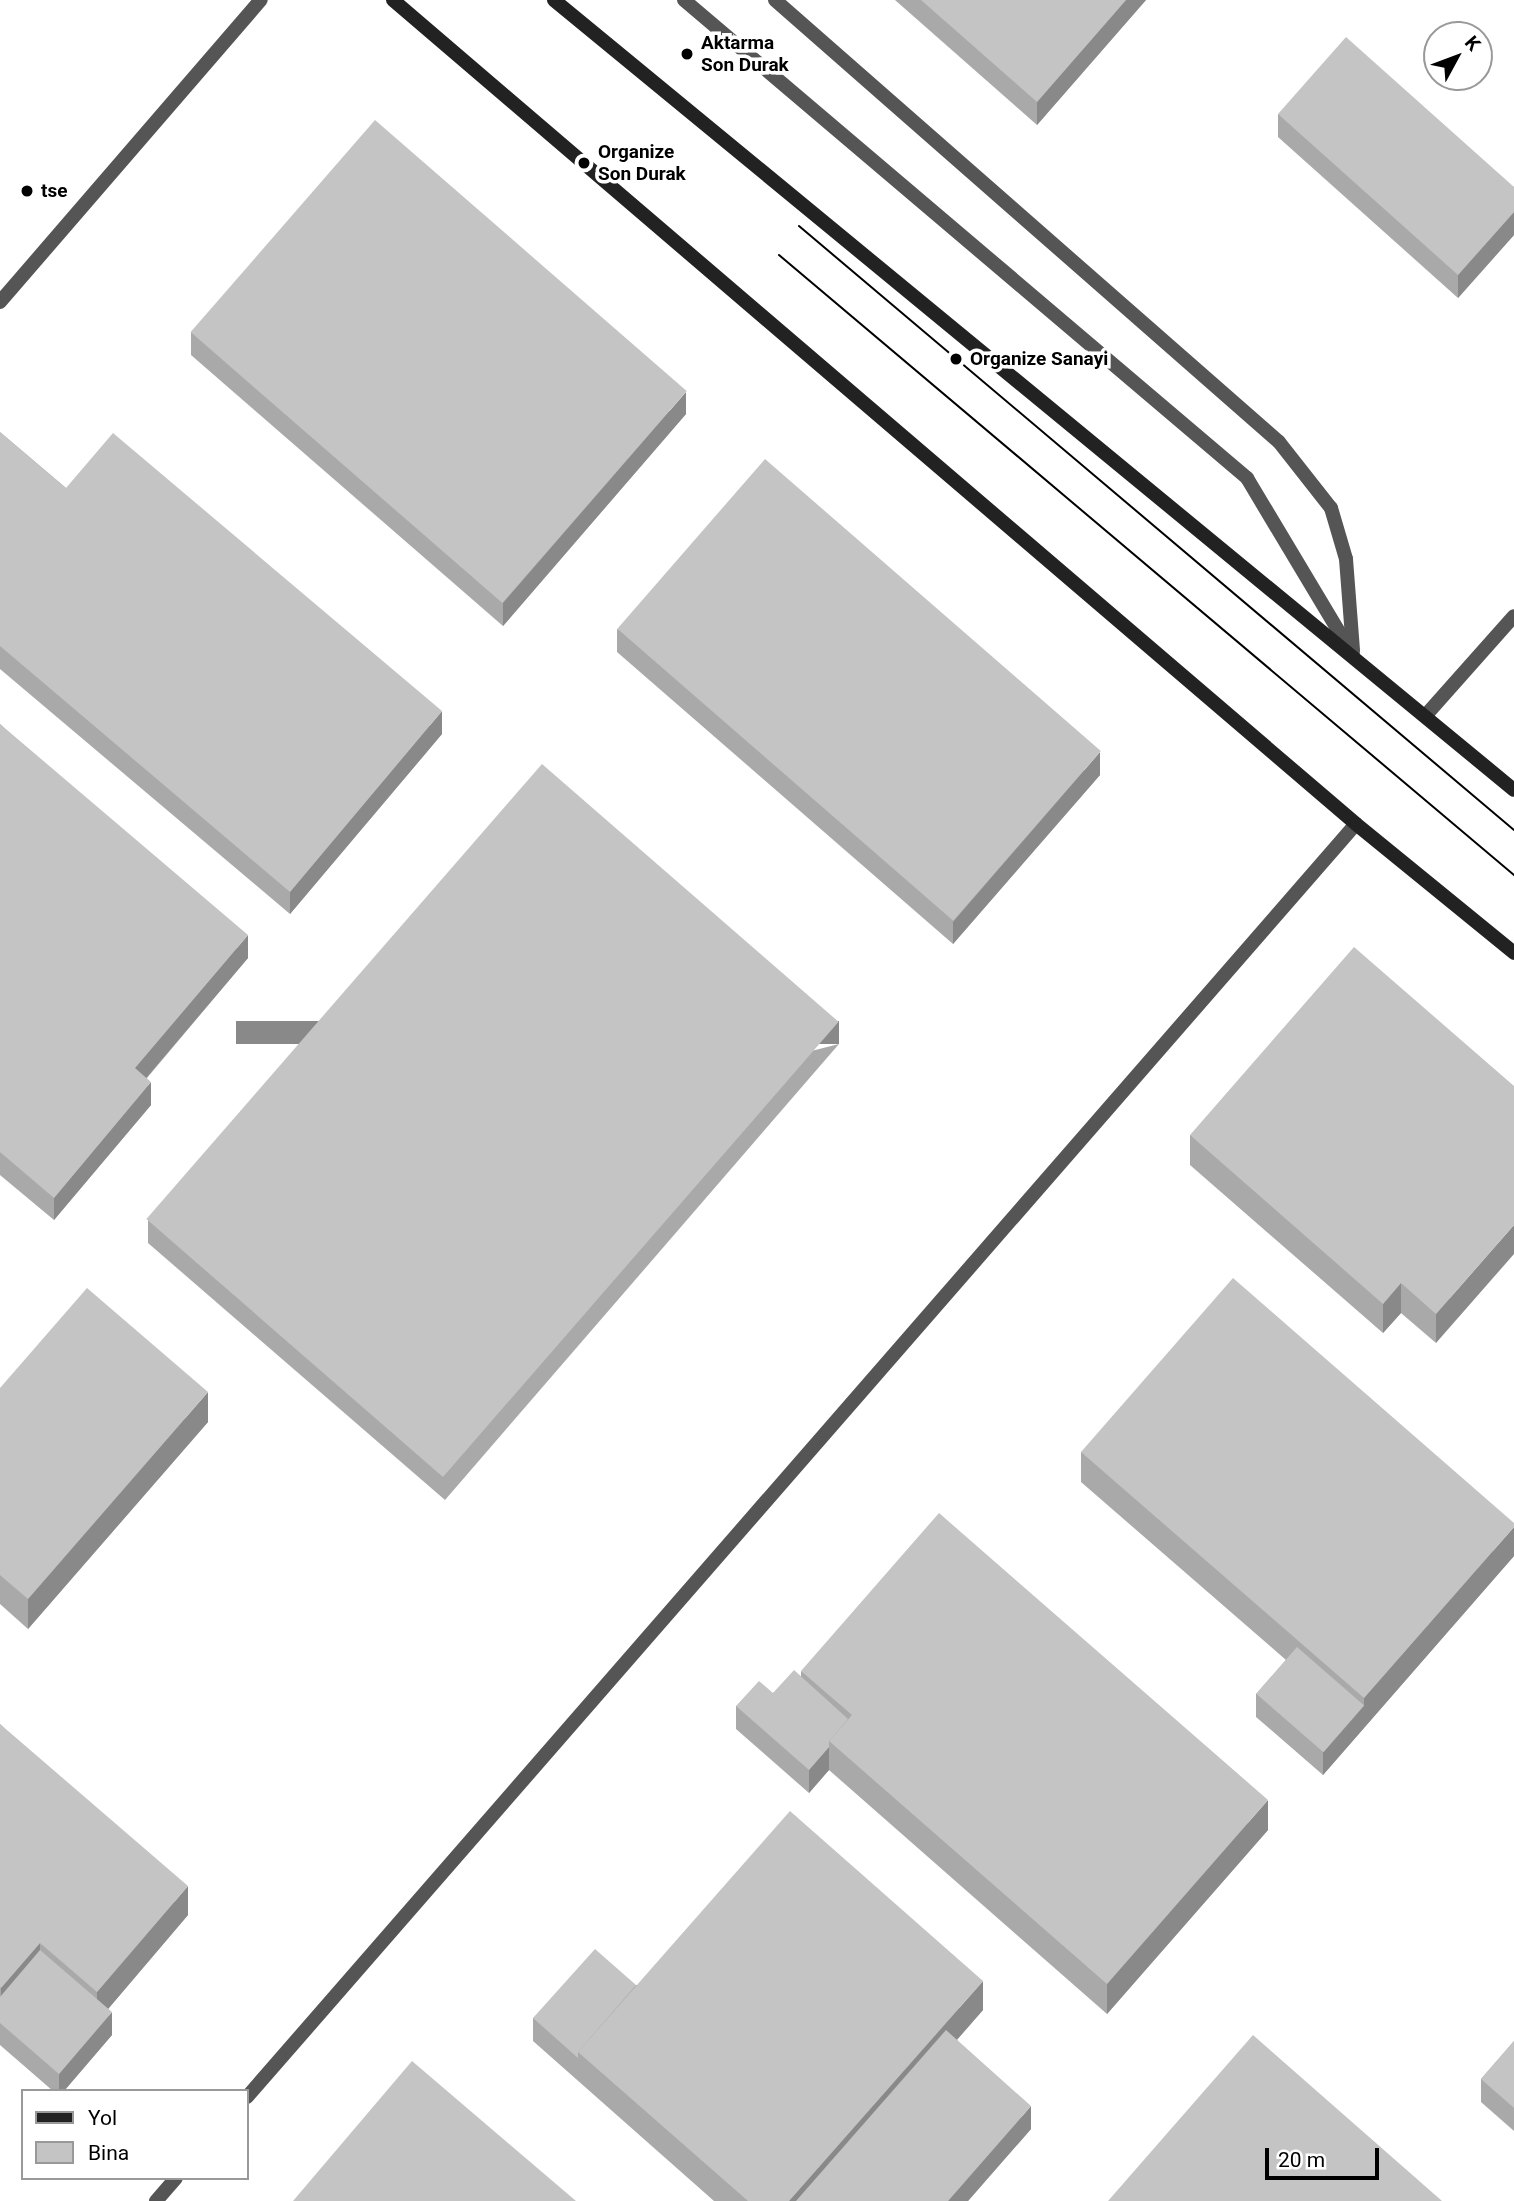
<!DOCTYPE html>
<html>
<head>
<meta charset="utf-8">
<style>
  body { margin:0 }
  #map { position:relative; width:1514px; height:2201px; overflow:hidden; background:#fff; font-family:Roboto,sans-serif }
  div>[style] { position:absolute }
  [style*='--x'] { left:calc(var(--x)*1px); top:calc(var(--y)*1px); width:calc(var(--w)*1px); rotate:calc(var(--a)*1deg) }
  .service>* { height:14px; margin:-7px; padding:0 7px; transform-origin:7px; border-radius:7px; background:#555 }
  .minor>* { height:14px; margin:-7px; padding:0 7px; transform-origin:7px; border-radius:7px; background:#555 }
  .secondary>* { height:14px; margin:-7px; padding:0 7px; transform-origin:7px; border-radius:7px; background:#222 }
  .tram>* { height:2px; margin:-1px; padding:0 1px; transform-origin:1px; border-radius:1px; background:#000 }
  .wall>* { inset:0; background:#a9a9a9 }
  .shaded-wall>* { inset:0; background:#898989; transform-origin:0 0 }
  .building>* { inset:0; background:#c4c4c4; transform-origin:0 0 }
  .dots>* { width:19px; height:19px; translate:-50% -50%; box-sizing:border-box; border:4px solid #fff; border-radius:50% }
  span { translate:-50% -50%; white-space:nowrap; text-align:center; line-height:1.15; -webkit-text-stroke:7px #fff; paint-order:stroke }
  .poi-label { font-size:19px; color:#000; font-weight:700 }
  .left { translate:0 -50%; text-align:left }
  .legend { position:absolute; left:21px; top:2089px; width:228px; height:91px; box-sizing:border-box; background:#fff; border:2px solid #999; margin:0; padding:9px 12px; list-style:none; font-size:21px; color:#000 }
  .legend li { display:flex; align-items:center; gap:14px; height:35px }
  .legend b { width:35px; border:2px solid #999 }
  .north { position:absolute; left:1423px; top:21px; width:70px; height:70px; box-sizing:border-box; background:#fff; border:2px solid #999; border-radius:50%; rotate:49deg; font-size:19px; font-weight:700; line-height:28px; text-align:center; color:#000 }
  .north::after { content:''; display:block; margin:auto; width:24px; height:32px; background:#000; clip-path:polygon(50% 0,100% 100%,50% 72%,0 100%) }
  .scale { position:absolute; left:1265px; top:2148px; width:114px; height:32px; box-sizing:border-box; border:4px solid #000; border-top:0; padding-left:9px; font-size:21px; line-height:24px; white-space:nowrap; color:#000; -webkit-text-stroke:5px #fff; paint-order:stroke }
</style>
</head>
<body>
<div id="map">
  <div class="service">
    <div style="--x:684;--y:0;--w:739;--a:40.33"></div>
    <div style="--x:1247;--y:478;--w:206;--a:59.1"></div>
    <div style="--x:775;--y:0;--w:670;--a:41.25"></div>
    <div style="--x:1279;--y:442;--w:84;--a:51.8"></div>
    <div style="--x:1331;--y:508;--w:53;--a:73.6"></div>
    <div style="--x:1346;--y:559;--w:92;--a:85.6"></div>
  </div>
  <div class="minor">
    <div style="--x:0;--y:302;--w:399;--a:-49.2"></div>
    <div style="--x:1426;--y:715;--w:132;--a:-48.4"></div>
    <div style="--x:247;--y:2097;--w:1688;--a:-48.94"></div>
    <div style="--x:156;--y:2201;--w:30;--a:-49"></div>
  </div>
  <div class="secondary">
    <div style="--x:393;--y:0;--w:1267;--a:40.55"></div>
    <div style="--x:1356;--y:824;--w:204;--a:39.2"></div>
    <div style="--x:554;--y:0;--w:1243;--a:39.45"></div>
  </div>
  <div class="tram">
    <div style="--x:799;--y:226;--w:936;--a:40.19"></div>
    <div style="--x:779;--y:255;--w:962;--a:40.15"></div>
  </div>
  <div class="wall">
    <div style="clip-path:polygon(895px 0,1146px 0,1037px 125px)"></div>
    <div style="clip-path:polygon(1278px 114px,1514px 187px,1514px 235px,1458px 298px,1278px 137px)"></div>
    <div style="clip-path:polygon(191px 332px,686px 414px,503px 626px,191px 355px)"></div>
    <div style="clip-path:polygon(0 432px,66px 488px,442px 734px,290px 914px,0 669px)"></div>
    <div style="clip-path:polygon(617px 629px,1100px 775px,953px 944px,617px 652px)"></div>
    <div style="clip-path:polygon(0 724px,248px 958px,147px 1078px,151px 1105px,54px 1220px,0 1175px)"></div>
    <div style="clip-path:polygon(839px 1044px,445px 1500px,148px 1243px,148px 1220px)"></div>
    <div style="clip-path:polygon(1514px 1086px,1436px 1343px,1401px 1313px,1383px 1333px,1190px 1165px,1190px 1135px)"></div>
    <div style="clip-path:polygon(0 1388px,208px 1422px,28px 1629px,0 1604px)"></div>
    <div style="clip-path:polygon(1081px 1452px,1514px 1556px,1323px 1775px,1256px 1717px,1256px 1694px,1286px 1660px,1081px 1482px)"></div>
    <div style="clip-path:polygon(801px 1671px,1268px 1830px,1107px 2014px,829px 1770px,809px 1793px,736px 1729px,736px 1706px,773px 1693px,801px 1677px)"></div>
    <div style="clip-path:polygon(0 1724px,188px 1915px,108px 2009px,112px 2035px,64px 2091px,53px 2091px,0 2045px)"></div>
    <div style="clip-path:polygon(636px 1985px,983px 2010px,957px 2040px,1031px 2129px,968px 2201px,714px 2201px,533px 2041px,533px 2018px)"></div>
    <div style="clip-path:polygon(1514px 2041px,1514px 2131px,1481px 2102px,1481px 2079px)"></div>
  </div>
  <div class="shaded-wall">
    <div style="clip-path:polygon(1126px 0,1146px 0,1037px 125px,1037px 102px)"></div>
    <div style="clip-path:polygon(1514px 212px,1514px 235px,1458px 298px,1458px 275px)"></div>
    <div style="clip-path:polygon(686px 392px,686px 414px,503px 626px,503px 603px)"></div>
    <div style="clip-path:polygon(442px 711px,442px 734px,290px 914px,290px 892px)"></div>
    <div style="clip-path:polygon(1100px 752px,1100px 775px,953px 944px,953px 922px)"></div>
    <div style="clip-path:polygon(248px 935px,248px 958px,135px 1091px,135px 1068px)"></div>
    <div style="left:839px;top:1021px;width:23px;height:603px;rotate:90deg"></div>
    <div style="clip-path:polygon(151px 1082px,151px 1105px,54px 1220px,54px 1198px)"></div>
    <div style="clip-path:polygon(1514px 1225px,1514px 1254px,1436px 1343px,1436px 1314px)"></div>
    <div style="clip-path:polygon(1401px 1283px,1401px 1313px,1383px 1333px,1383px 1304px)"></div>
    <div style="clip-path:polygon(208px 1392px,208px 1422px,28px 1629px,28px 1599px)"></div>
    <div style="clip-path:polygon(1514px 1527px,1514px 1556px,1323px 1775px,1323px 1752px,1364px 1705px,1364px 1698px)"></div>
    <div style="clip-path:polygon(829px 1747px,829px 1770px,809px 1793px,809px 1770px)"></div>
    <div style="clip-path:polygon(1268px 1800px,1268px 1830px,1107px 2014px,1107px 1984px)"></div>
    <div style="clip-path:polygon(188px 1886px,188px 1915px,97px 2022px,97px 1992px)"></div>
    <div style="clip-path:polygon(40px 1943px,40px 1973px,1px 2018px,1px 1988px)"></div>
    <div style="clip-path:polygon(983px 1981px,983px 2010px,815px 2201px,789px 2201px)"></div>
    <div style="clip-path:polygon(112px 2012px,112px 2035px,64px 2091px,59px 2091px,59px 2074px)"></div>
    <div style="clip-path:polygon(1031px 2106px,1031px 2129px,968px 2201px,948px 2201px)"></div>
  </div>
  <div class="building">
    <div style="clip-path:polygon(921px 0,1126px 0,1037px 102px)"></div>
    <div style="clip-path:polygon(1346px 37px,1514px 187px,1514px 212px,1458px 275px,1278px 114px)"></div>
    <div style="left:375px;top:120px;width:413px;height:281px;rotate:41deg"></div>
    <div style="clip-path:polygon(0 432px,66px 488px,113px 433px,442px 711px,290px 892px,0 646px)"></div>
    <div style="left:765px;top:459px;width:445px;height:225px;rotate:41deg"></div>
    <div style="clip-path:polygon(0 724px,248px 935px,135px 1068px,151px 1082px,54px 1198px,0 1152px)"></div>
    <div style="left:542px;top:764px;width:393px;height:603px;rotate:41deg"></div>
    <div style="clip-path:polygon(1354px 947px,1514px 1086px,1514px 1225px,1436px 1314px,1401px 1283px,1383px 1304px,1190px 1135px)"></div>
    <div style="clip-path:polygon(1233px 1278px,1514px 1523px,1514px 1527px,1364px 1698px,1081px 1452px)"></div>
    <div style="clip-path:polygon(87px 1288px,208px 1392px,28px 1599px,0 1575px,0 1388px)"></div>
    <div style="clip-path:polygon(939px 1513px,1268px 1800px,1107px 1984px,829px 1741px,852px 1715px,801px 1671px)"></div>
    <div style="left:1297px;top:1647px;width:89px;height:62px;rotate:41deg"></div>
    <div style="clip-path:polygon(794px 1670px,848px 1719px,829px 1741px,829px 1747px,809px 1770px,736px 1706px,759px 1681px,773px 1693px)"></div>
    <div style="clip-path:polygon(0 1724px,188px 1886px,97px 1992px,40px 1943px,1px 1988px,0 1987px)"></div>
    <div style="clip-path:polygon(790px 1811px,983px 1981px,789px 2201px,748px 2201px,578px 2052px)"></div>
    <div style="clip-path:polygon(595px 1949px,636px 1985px,578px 2052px,578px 2058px,533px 2018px)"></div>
    <div style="clip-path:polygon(40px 1950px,112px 2012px,59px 2074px,0 2023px,0 1997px)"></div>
    <div style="clip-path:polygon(946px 2030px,1031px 2106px,948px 2201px,796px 2201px)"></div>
    <div style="clip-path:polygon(1253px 2035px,1442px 2201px,1108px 2201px)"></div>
    <div style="clip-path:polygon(1514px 2041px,1514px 2108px,1481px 2079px)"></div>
    <div style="clip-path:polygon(412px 2061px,576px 2201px,293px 2201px)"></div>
  </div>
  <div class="dots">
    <div style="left:687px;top:54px;background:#000"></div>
    <div style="left:584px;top:163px;background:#000"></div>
    <div style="left:27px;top:191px;background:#000"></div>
    <div style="left:956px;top:359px;background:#000"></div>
  </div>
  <div class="poi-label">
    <span class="left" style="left:701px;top:54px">Aktarma<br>Son Durak</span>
    <span class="left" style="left:598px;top:163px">Organize<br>Son Durak</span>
    <span class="left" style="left:41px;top:191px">tse</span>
    <span class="left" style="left:970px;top:359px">Organize Sanayi</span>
  </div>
  <ul class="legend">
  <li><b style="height:9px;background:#222"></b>Yol</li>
  <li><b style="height:19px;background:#c4c4c4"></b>Bina</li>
  </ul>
  <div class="north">K</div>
  <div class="scale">20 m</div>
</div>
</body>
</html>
